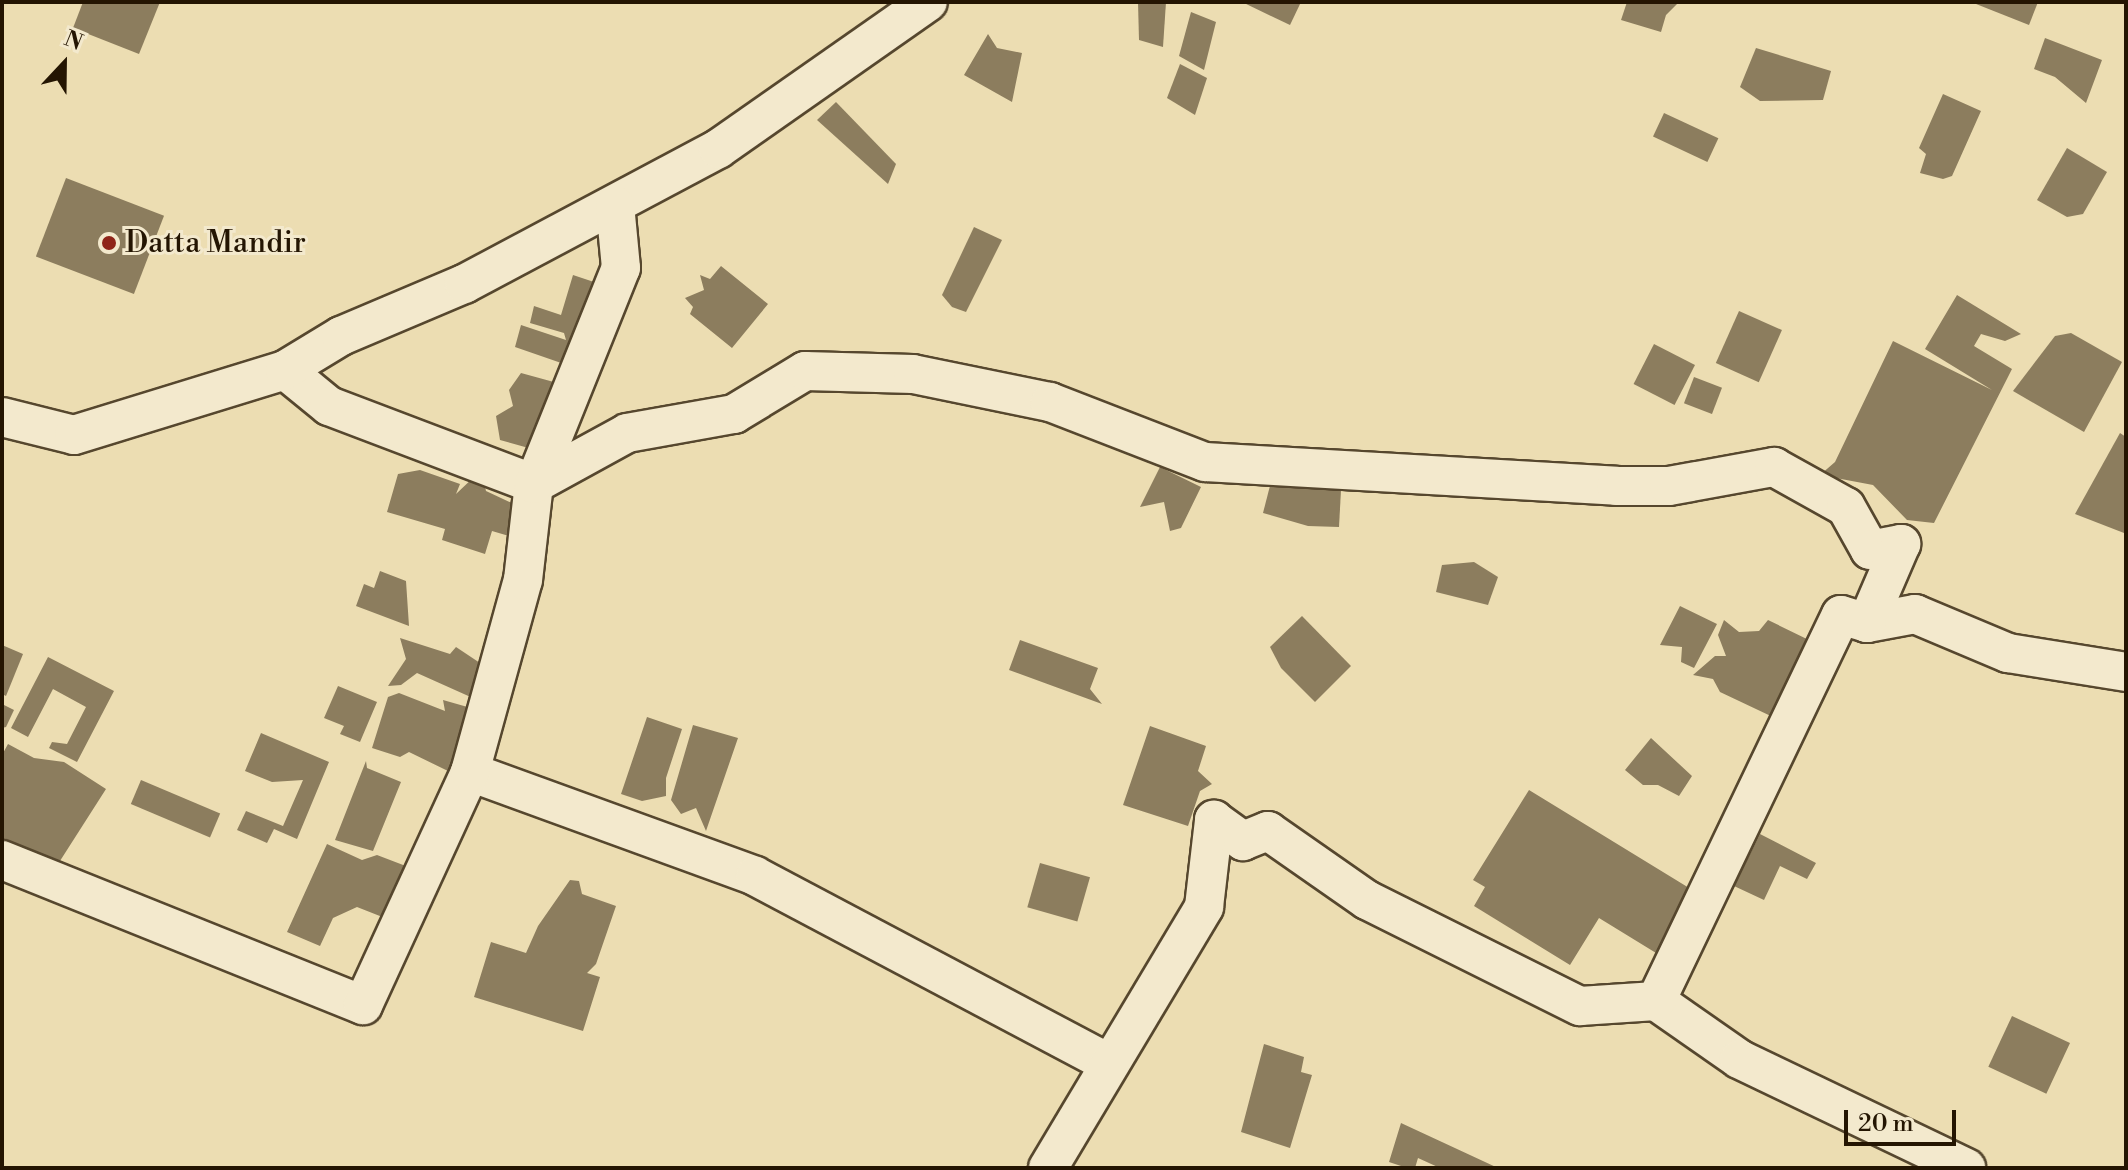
<!DOCTYPE html>
<html>
<head>
<meta charset="utf-8">
<style>
  body { margin:0 }
  #map { position:relative; width:2128px; height:1170px; overflow:hidden; background:#ecddb2; font-family:"Libre Bodoni",serif }
  div>[style] { position:absolute }
  [style*='--x'] { left:calc(var(--x)*1px); top:calc(var(--y)*1px); width:calc(var(--w)*1px); rotate:calc(var(--a)*1deg) }
  .building>* { inset:0; background:#8c7d5e; transform-origin:0 0 }
  .roads { filter:drop-shadow(2px 0 #56472e) drop-shadow(-2px 0 #56472e) drop-shadow(0 2px #56472e) drop-shadow(0 -2px #56472e) }
  .street>* { height:38px; margin:-19px; padding:0 19px; transform-origin:19px; border-radius:19px; background:#f3e9cd }
  .dots>* { width:22px; height:22px; translate:-50% -50%; box-sizing:border-box; border:4px solid #f3e9cd; border-radius:50% }
  span { translate:-50% -50%; white-space:nowrap; text-align:center; line-height:1.15; -webkit-text-stroke:6px #f3e9cd; paint-order:stroke }
  .poi-label { font-size:30px; color:#241502 }
  .left { translate:0 -50%; text-align:left }
  .frame { position:absolute; inset:0; border:4px solid #241502; pointer-events:none }
  .north { position:absolute; left:24px; top:24px; width:80px; height:80px; -webkit-text-stroke:6px #f3e9cd; paint-order:stroke; rotate:22deg; font-size:22px; font-weight:700; line-height:32px; text-align:center; color:#241502 }
  .north::after { content:''; display:block; margin:auto; width:28px; height:36px; background:#241502; clip-path:polygon(50% 0,100% 100%,50% 72%,0 100%) }
  .scale { position:absolute; left:1844px; top:1110px; width:112px; height:36px; box-sizing:border-box; border:4px solid #241502; border-top:0; padding-left:10px; font-size:24px; line-height:28px; white-space:nowrap; color:#241502; -webkit-text-stroke:6px #f3e9cd; paint-order:stroke }
</style>
</head>
<body>
<div id="map">
  <div class="building">
    <div style="clip-path:polygon(83px 2px,160px 2px,139px 54px,73px 28px)"></div>
    <div style="clip-path:polygon(1138px 2px,1166px 2px,1163px 47px,1139px 40px)"></div>
    <div style="clip-path:polygon(1242px 2px,1301px 2px,1290px 25px)"></div>
    <div style="clip-path:polygon(1627px 2px,1679px 2px,1666px 15px,1661px 32px,1621px 20px)"></div>
    <div style="clip-path:polygon(1971px 2px,2038px 2px,2029px 25px)"></div>
    <div style="clip-path:polygon(1191px 12px,1216px 22px,1204px 70px,1179px 56px)"></div>
    <div style="clip-path:polygon(988px 34px,997px 48px,1022px 53px,1012px 102px,964px 75px)"></div>
    <div style="clip-path:polygon(2045px 38px,2102px 60px,2086px 103px,2055px 77px,2034px 69px)"></div>
    <div style="clip-path:polygon(1756px 48px,1831px 71px,1823px 100px,1760px 101px,1740px 87px)"></div>
    <div style="clip-path:polygon(1180px 64px,1207px 78px,1195px 115px,1167px 98px)"></div>
    <div style="clip-path:polygon(1943px 94px,1981px 111px,1952px 176px,1943px 179px,1920px 173px,1926px 154px,1919px 148px)"></div>
    <div style="clip-path:polygon(836px 102px,896px 164px,888px 184px,817px 120px)"></div>
    <div style="left:1664px;top:113px;width:60px;height:26px;rotate:25deg"></div>
    <div style="clip-path:polygon(2067px 148px,2107px 172px,2083px 214px,2067px 217px,2037px 200px)"></div>
    <div style="left:66px;top:178px;width:105px;height:84px;rotate:21deg"></div>
    <div style="clip-path:polygon(974px 227px,1002px 240px,966px 312px,952px 307px,942px 295px)"></div>
    <div style="clip-path:polygon(721px 266px,768px 304px,732px 348px,690px 314px,693px 307px,685px 298px,704px 290px,700px 275px,710px 279px)"></div>
    <div style="clip-path:polygon(573px 275px,600px 284px,567px 365px,515px 347px,521px 325px,566px 340px,564px 333px,530px 323px,534px 306px,561px 315px)"></div>
    <div style="clip-path:polygon(1957px 295px,2021px 334px,2005px 341px,1981px 334px,1974px 346px,2012px 369px,1934px 523px,1907px 520px,1873px 485px,1820px 475px,1835px 462px,1893px 341px,1992px 390px,1925px 349px)"></div>
    <div style="left:1739px;top:311px;width:47px;height:57px;rotate:24deg"></div>
    <div style="clip-path:polygon(2071px 333px,2122px 362px,2084px 432px,2013px 391px,2055px 336px)"></div>
    <div style="left:1654px;top:344px;width:46px;height:45px;rotate:27deg"></div>
    <div style="clip-path:polygon(521px 373px,572px 387px,550px 454px,500px 440px,496px 416px,513px 406px,509px 390px)"></div>
    <div style="left:1694px;top:377px;width:30px;height:28px;rotate:21deg"></div>
    <div style="clip-path:polygon(2120px 433px,2126px 437px,2124px 533px,2075px 514px)"></div>
    <div style="clip-path:polygon(1160px 467px,1201px 487px,1181px 528px,1170px 531px,1164px 502px,1140px 507px)"></div>
    <div style="clip-path:polygon(420px 470px,460px 484px,456px 494px,475px 476px,483px 478px,486px 491px,514px 504px,523px 530px,508px 525px,509px 536px,492px 531px,485px 554px,442px 540px,445px 529px,387px 512px,398px 474px)"></div>
    <div style="clip-path:polygon(1272px 478px,1341px 490px,1339px 527px,1308px 526px,1263px 513px)"></div>
    <div style="clip-path:polygon(1474px 562px,1498px 577px,1488px 605px,1436px 592px,1442px 565px)"></div>
    <div style="clip-path:polygon(380px 571px,406px 581px,409px 626px,356px 606px,364px 584px,374px 588px)"></div>
    <div style="clip-path:polygon(1680px 606px,1717px 624px,1694px 668px,1681px 662px,1682px 647px,1660px 645px)"></div>
    <div style="clip-path:polygon(1302px 616px,1351px 666px,1315px 702px,1281px 668px,1270px 647px)"></div>
    <div style="clip-path:polygon(1724px 620px,1739px 632px,1759px 631px,1768px 620px,1813px 642px,1775px 718px,1720px 692px,1713px 679px,1693px 675px,1715px 656px,1726px 656px,1718px 635px)"></div>
    <div style="clip-path:polygon(400px 638px,450px 654px,456px 647px,480px 663px,484px 703px,417px 673px,401px 685px,388px 686px,406px 659px)"></div>
    <div style="clip-path:polygon(1020px 640px,1098px 668px,1090px 689px,1102px 704px,1009px 670px)"></div>
    <div style="clip-path:polygon(2px 645px,23px 654px,6px 696px,2px 694px)"></div>
    <div style="clip-path:polygon(48px 657px,114px 691px,77px 762px,49px 748px,52px 742px,67px 744px,86px 707px,53px 689px,28px 737px,11px 728px)"></div>
    <div style="clip-path:polygon(338px 686px,377px 702px,360px 742px,340px 734px,344px 726px,324px 718px)"></div>
    <div style="clip-path:polygon(399px 693px,445px 711px,443px 700px,471px 708px,455px 767px,448px 771px,409px 752px,400px 757px,372px 748px,388px 697px)"></div>
    <div style="clip-path:polygon(2px 704px,14px 710px,6px 727px,2px 728px)"></div>
    <div style="clip-path:polygon(647px 717px,682px 729px,666px 778px,666px 796px,642px 801px,621px 794px)"></div>
    <div style="clip-path:polygon(693px 725px,738px 738px,706px 831px,696px 808px,681px 814px,671px 800px)"></div>
    <div style="clip-path:polygon(1150px 726px,1206px 746px,1198px 771px,1212px 784px,1200px 791px,1188px 826px,1123px 805px)"></div>
    <div style="clip-path:polygon(261px 733px,329px 762px,297px 839px,274px 829px,267px 843px,237px 830px,246px 811px,283px 826px,303px 780px,272px 782px,245px 771px)"></div>
    <div style="clip-path:polygon(1651px 738px,1692px 776px,1679px 796px,1658px 785px,1643px 785px,1625px 770px)"></div>
    <div style="clip-path:polygon(8px 744px,34px 758px,64px 762px,106px 789px,51px 875px,2px 844px,2px 755px)"></div>
    <div style="clip-path:polygon(366px 761px,367px 768px,401px 782px,373px 851px,335px 840px)"></div>
    <div style="left:141px;top:780px;width:86px;height:26px;rotate:23deg"></div>
    <div style="clip-path:polygon(1529px 790px,1712px 902px,1674px 964px,1599px 918px,1570px 965px,1474px 906px,1485px 887px,1473px 880px)"></div>
    <div style="clip-path:polygon(1760px 834px,1816px 863px,1807px 879px,1780px 866px,1764px 900px,1734px 886px)"></div>
    <div style="clip-path:polygon(327px 844px,362px 860px,377px 855px,411px 868px,390px 920px,357px 907px,333px 918px,320px 946px,287px 932px)"></div>
    <div style="left:1040px;top:863px;width:52px;height:46px;rotate:16deg"></div>
    <div style="clip-path:polygon(570px 880px,579px 881px,582px 894px,616px 906px,596px 964px,587px 973px,600px 977px,583px 1031px,474px 997px,491px 942px,526px 953px,538px 926px)"></div>
    <div style="left:2012px;top:1016px;width:64px;height:56px;rotate:25deg"></div>
    <div style="clip-path:polygon(1264px 1044px,1304px 1057px,1301px 1072px,1312px 1075px,1290px 1148px,1241px 1132px)"></div>
    <div style="clip-path:polygon(1401px 1123px,1498px 1168px,1440px 1168px,1418px 1158px,1415px 1168px,1407px 1168px,1389px 1162px)"></div>
  </div>
  <div class="roads">
    <div class="street">
      <div style="--x:285;--y:370;--w:57;--a:39.3"></div>
      <div style="--x:329;--y:406;--w:219;--a:20.8"></div>
      <div style="--x:534;--y:484;--w:106;--a:-28.7"></div>
      <div style="--x:627;--y:433;--w:109;--a:-10.1"></div>
      <div style="--x:734;--y:414;--w:83;--a:-31.2"></div>
      <div style="--x:805;--y:371;--w:108;--a:1.6"></div>
      <div style="--x:913;--y:374;--w:140;--a:11.6"></div>
      <div style="--x:1050;--y:402;--w:166;--a:21.2"></div>
      <div style="--x:1205;--y:462;--w:412;--a:3.3"></div>
      <div style="--x:1616;--y:486;--w:53;--a:0"></div>
      <div style="--x:1669;--y:486;--w:107;--a:-10.3"></div>
      <div style="--x:1774;--y:467;--w:82;--a:29.1"></div>
      <div style="--x:1846;--y:507;--w:49;--a:60.8"></div>
      <div style="--x:1870;--y:550;--w:32;--a:-11"></div>
      <div style="--x:1901;--y:544;--w:86;--a:113.3"></div>
      <div style="--x:1867;--y:623;--w:49;--a:-10.6"></div>
      <div style="--x:1915;--y:614;--w:101;--a:22.8"></div>
      <div style="--x:2008;--y:653;--w:120;--a:9.1"></div>
      <div style="--x:2;--y:417;--w:74;--a:14"></div>
      <div style="--x:74;--y:435;--w:221;--a:-17.1"></div>
      <div style="--x:285;--y:370;--w:66;--a:-31.3"></div>
      <div style="--x:341;--y:336;--w:134;--a:-22.9"></div>
      <div style="--x:464;--y:284;--w:288;--a:-28"></div>
      <div style="--x:718;--y:149;--w:256;--a:-35"></div>
      <div style="--x:470;--y:772;--w:303;--a:20"></div>
      <div style="--x:755;--y:876;--w:399;--a:27.9"></div>
      <div style="--x:2;--y:860;--w:389;--a:21.9"></div>
      <div style="--x:363;--y:1005;--w:256;--a:-65.3"></div>
      <div style="--x:470;--y:772;--w:199;--a:-74.6"></div>
      <div style="--x:523;--y:580;--w:97;--a:-83.5"></div>
      <div style="--x:534;--y:484;--w:233;--a:-68.1"></div>
      <div style="--x:621;--y:268;--w:63;--a:-95.4"></div>
      <div style="--x:1656;--y:1001;--w:101;--a:34.9"></div>
      <div style="--x:1739;--y:1059;--w:252;--a:25.6"></div>
      <div style="--x:1048;--y:1168;--w:304;--a:-59.1"></div>
      <div style="--x:1204;--y:907;--w:88;--a:-83.4"></div>
      <div style="--x:1214;--y:820;--w:36;--a:36"></div>
      <div style="--x:1243;--y:841;--w:27;--a:-22"></div>
      <div style="--x:1268;--y:831;--w:121;--a:34.9"></div>
      <div style="--x:1367;--y:900;--w:238;--a:26.5"></div>
      <div style="--x:1580;--y:1006;--w:76;--a:-3.8"></div>
      <div style="--x:1656;--y:1001;--w:428;--a:-64.4"></div>
      <div style="--x:1841;--y:615;--w:27;--a:17"></div>
    </div>
  </div>
  <div class="dots">
    <div style="left:109px;top:243px;background:#8f2418"></div>
  </div>
  <div class="poi-label">
    <span class="left" style="left:125px;top:243px">Datta Mandir</span>
  </div>
  <div class="frame"></div>
  <div class="north">N</div>
  <div class="scale">20 m</div>
</div>
</body>
</html>
